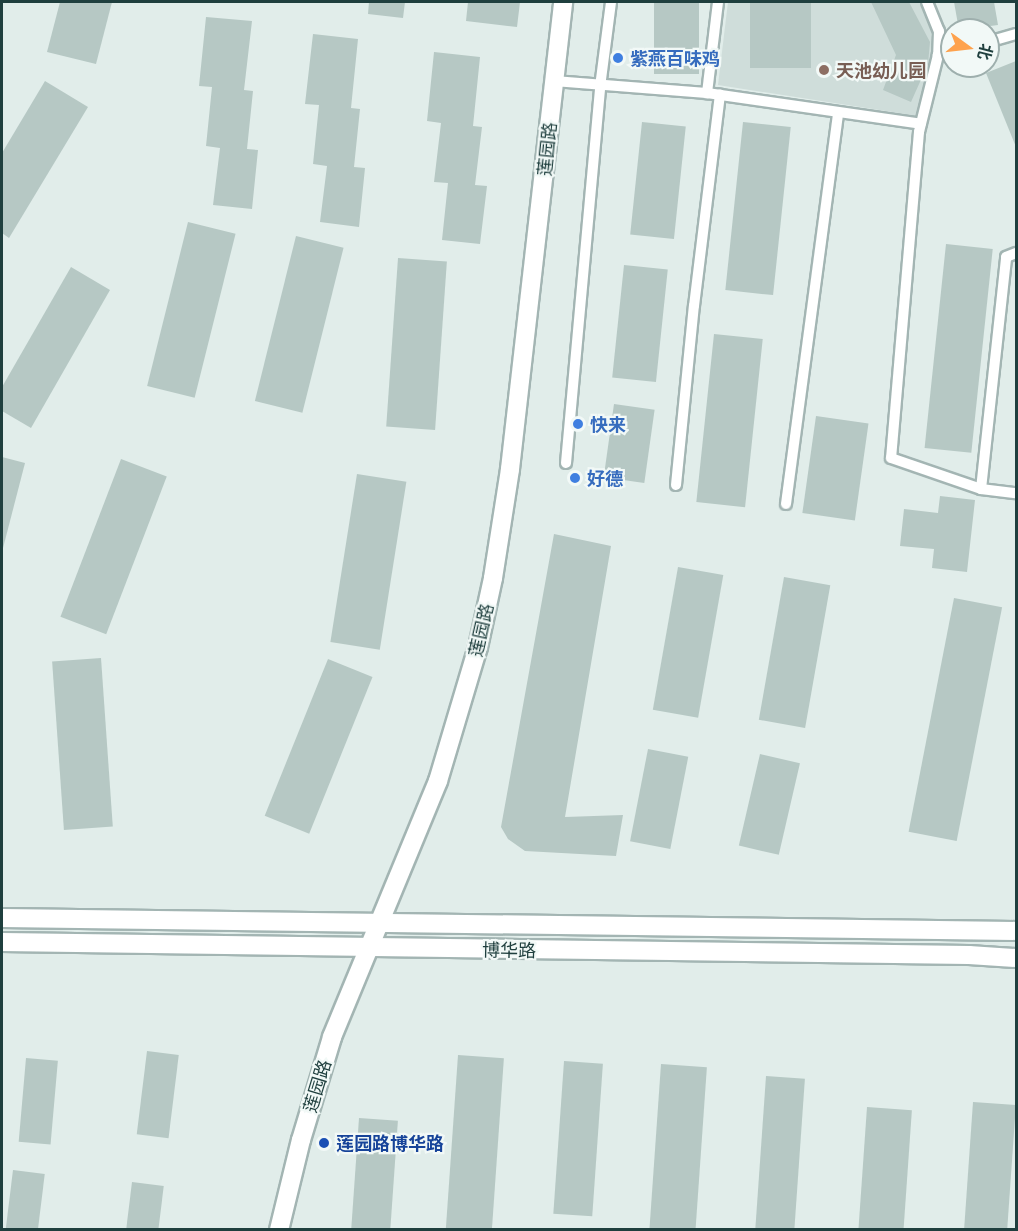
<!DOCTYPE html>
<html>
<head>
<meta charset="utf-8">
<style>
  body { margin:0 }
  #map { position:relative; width:1018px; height:1231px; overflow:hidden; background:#e1edea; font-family:Lato,"Noto Sans SC",sans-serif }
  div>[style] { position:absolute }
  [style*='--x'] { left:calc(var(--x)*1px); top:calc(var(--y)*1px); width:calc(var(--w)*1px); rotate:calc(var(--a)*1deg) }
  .built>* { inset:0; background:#cfddda }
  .building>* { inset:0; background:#b6c8c4; transform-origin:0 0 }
  .roads { filter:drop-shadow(2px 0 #a3b5b3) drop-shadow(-2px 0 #a3b5b3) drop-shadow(0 2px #a3b5b3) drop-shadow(0 -2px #a3b5b3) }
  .service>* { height:10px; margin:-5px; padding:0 5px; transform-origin:5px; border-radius:5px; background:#fff }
  .tertiary>* { height:18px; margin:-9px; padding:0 9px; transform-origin:9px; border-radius:9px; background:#fff }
  .dots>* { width:16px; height:16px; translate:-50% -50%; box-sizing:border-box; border:3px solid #f2f9f7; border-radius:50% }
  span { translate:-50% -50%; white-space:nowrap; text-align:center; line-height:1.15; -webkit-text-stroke:4.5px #f2f9f7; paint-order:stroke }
  .shop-label { font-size:18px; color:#366cbe; font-weight:700 }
  .left { translate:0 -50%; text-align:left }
  .education-label { font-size:18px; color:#785e54; font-weight:700 }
  .street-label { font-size:18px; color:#1f3f3e }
  .transit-label { font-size:18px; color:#164399; font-weight:700 }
  .frame { position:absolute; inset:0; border:3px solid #1f3f3e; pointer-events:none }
  .north { position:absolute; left:940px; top:18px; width:60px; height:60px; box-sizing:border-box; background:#f2f9f7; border:2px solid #9eafad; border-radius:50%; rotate:105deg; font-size:16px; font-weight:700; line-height:24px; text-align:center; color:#1f3f3e }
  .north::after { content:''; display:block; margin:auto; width:21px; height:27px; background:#fea24d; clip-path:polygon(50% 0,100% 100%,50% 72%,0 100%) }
</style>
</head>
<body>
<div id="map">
  <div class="built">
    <div style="clip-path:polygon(728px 2px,920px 2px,931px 28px,932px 56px,918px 116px,718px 85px)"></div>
  </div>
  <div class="building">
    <div style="clip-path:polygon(60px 2px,112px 2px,96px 64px,47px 52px)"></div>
    <div style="clip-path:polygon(369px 2px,405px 2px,403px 18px,368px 14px)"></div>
    <div style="clip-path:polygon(468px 2px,520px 2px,517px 27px,466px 21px)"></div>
    <div style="left:654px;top:2px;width:45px;height:72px"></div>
    <div style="left:750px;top:2px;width:61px;height:66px"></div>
    <div style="clip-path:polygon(871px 2px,909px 2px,930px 42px,928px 64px,911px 102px,883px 90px,896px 55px)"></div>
    <div style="clip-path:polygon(954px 2px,994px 2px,998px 25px,959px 30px)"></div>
    <div style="clip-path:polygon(206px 17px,252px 21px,244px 90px,253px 91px,247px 149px,258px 150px,252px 209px,213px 205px,220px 148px,206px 146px,212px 87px,199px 86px)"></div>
    <div style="clip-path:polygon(313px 34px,358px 39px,351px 108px,360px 109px,354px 167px,365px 168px,359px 227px,320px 222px,327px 166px,313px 164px,319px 105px,305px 104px)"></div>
    <div style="clip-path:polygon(434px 52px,480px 57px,473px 126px,482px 127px,475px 185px,487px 186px,480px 244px,442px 240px,448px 183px,434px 182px,441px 123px,427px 121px)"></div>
    <div style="clip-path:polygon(1016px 61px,1016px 147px,986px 73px)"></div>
    <div style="clip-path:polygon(45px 81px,88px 107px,9px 238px,2px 233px,2px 153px)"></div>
    <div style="left:642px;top:122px;width:44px;height:113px;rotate:6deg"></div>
    <div style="left:743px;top:122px;width:48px;height:169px;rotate:6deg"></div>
    <div style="left:188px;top:222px;width:49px;height:169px;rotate:14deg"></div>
    <div style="left:296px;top:236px;width:49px;height:170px;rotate:14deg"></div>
    <div style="left:946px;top:244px;width:47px;height:205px;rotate:6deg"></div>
    <div style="left:398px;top:258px;width:49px;height:169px;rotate:4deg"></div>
    <div style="left:624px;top:265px;width:44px;height:113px;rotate:6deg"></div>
    <div style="clip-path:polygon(71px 267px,110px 290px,31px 428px,2px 411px,2px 387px)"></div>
    <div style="left:714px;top:334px;width:49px;height:169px;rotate:6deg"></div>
    <div style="left:614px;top:404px;width:41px;height:74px;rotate:8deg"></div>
    <div style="left:816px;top:416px;width:53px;height:98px;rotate:8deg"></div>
    <div style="clip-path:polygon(2px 457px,25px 463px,2px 552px)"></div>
    <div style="left:121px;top:459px;width:49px;height:169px;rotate:21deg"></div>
    <div style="left:357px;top:474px;width:50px;height:170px;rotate:9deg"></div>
    <div style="clip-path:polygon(940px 496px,975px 500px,967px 572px,932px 568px,934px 549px,900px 546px,904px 509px,938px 513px)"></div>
    <div style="clip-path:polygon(554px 534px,611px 546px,565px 817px,623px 815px,616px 856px,525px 851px,508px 839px,501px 827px)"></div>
    <div style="left:678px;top:567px;width:46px;height:145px;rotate:10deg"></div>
    <div style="left:784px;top:577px;width:47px;height:145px;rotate:10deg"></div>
    <div style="left:954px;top:598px;width:49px;height:238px;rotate:11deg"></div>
    <div style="left:101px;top:658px;width:169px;height:49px;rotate:86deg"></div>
    <div style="left:328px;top:659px;width:48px;height:169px;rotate:22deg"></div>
    <div style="left:648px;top:749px;width:41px;height:94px;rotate:11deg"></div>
    <div style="left:760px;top:754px;width:41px;height:94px;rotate:13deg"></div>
    <div style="left:147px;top:1051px;width:32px;height:84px;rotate:7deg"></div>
    <div style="left:458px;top:1055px;width:46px;height:175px;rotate:4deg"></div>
    <div style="left:26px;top:1058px;width:32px;height:84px;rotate:5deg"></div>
    <div style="left:564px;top:1061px;width:39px;height:153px;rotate:4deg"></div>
    <div style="left:661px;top:1064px;width:46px;height:166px;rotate:4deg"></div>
    <div style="left:766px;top:1076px;width:39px;height:153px;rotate:4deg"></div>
    <div style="left:973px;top:1102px;width:43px;height:128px;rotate:4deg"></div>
    <div style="left:867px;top:1107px;width:45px;height:123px;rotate:4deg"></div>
    <div style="left:359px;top:1118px;width:39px;height:112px;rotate:4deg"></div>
    <div style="left:13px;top:1170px;width:32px;height:60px;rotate:7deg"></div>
    <div style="left:132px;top:1182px;width:32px;height:48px;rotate:7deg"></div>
  </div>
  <div class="roads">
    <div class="service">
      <div style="--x:718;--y:2;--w:92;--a:96.9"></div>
      <div style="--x:707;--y:93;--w:216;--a:8.2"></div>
      <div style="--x:927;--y:2;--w:31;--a:68"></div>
      <div style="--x:939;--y:31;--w:24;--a:92"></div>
      <div style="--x:988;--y:42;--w:29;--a:-16"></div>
      <div style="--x:952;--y:51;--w:15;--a:164"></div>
      <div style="--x:938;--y:55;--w:79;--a:103.9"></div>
      <div style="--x:919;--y:132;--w:327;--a:94.9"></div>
      <div style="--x:891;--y:458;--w:95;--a:19"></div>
      <div style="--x:981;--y:489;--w:233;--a:-83.8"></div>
      <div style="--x:1006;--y:257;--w:11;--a:-22"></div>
      <div style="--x:554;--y:81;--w:153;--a:4.5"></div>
      <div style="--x:566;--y:463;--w:378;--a:-84.8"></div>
      <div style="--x:600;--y:87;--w:86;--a:-82.6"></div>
      <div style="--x:676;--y:485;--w:180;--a:-84.3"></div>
      <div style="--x:694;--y:306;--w:213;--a:-83"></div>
      <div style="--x:981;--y:489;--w:35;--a:7"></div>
      <div style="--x:786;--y:504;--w:394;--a:-82.4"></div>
    </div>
    <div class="tertiary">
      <div style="--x:2;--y:918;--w:1014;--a:0.73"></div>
      <div style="--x:2;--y:942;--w:967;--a:0.77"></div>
      <div style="--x:969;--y:955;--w:47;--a:3.7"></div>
      <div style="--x:279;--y:1230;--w:93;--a:-76.3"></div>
      <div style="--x:301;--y:1140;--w:108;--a:-73.2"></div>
      <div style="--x:332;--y:1037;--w:277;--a:-67.5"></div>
      <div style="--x:438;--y:781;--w:140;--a:-73.4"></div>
      <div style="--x:478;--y:647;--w:71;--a:-77.7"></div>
      <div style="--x:493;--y:578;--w:110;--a:-81.1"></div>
      <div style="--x:510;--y:469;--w:470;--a:-83.5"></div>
    </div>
  </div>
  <div class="dots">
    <div style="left:618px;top:58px;background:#3f7fe0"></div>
    <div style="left:824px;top:70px;background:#8d6e63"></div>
    <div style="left:578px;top:424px;background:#3f7fe0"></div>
    <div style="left:575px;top:478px;background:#3f7fe0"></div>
    <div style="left:324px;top:1143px;background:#1a4fb4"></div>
  </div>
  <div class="shop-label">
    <span class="left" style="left:630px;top:58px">紫燕百味鸡</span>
    <span class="left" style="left:590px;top:424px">快来</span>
    <span class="left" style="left:587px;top:478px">好德</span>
  </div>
  <div class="education-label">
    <span class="left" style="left:836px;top:70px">天池幼儿园</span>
  </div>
  <div class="street-label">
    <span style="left:547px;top:149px;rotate:-84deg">莲园路</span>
    <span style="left:481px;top:630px;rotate:-77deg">莲园路</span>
    <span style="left:509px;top:950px;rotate:1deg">博华路</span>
    <span style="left:317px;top:1086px;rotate:-73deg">莲园路</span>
  </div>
  <div class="transit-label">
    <span class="left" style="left:336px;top:1143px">莲园路博华路</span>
  </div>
  <div class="frame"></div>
  <div class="north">北</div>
</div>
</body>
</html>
